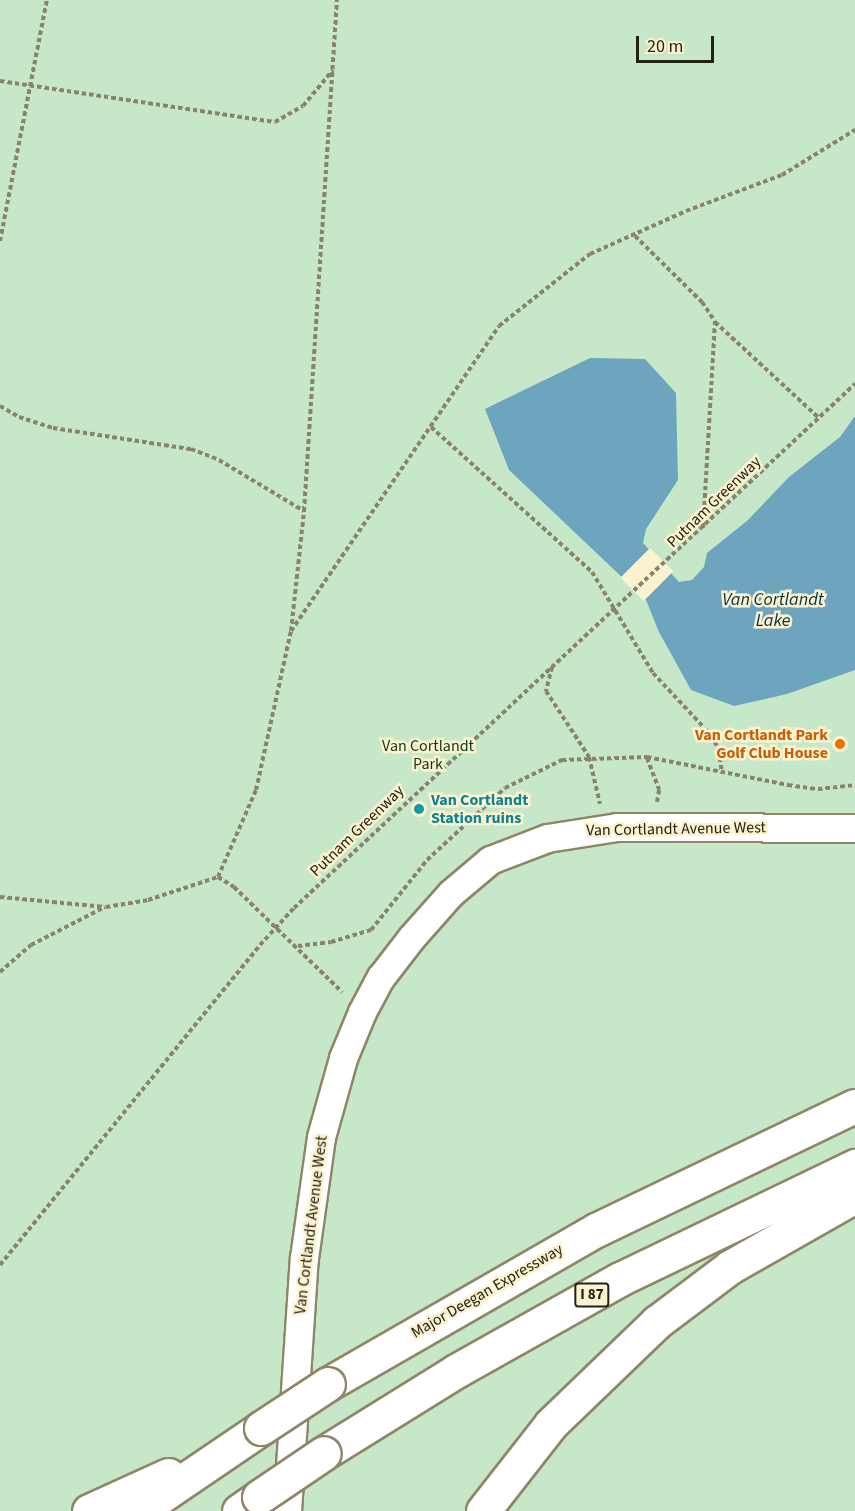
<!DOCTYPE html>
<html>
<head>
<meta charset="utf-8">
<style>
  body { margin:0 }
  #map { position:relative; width:855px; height:1511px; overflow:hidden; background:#fcf2d0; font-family:"Source Sans 3",sans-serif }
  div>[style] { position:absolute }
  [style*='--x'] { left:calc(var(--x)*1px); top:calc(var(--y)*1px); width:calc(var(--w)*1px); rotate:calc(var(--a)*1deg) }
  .green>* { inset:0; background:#c6e8c9; transform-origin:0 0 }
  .water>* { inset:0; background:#6ca5bd }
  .pier>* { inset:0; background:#fcf2d0; transform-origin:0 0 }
  .path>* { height:4px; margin-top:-2px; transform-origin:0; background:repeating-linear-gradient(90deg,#89836c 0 4.5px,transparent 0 7.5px) }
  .roads { filter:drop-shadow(2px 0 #8f8668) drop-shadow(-2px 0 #8f8668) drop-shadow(0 2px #8f8668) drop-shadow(0 -2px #8f8668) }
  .street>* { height:27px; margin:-13.5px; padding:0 13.5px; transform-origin:13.5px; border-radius:13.5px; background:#fff }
  .highway>* { height:33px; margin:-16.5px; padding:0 16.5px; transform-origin:16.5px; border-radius:16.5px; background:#fff }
  .path-bridge>* { height:4px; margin-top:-2px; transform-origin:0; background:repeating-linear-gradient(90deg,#89836c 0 4.5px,transparent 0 7.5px) }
  .bridges { filter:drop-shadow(2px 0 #8f8668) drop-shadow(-2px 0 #8f8668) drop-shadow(0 2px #8f8668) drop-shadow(0 -2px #8f8668) }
  .highway-bridge>* { height:33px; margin:-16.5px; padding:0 16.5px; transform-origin:16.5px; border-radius:16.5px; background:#fff }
  .dots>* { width:16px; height:16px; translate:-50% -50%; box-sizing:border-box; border:3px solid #fcf2d0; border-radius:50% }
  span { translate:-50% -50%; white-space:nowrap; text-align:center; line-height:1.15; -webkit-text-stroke:5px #fcf2d0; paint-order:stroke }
  .shield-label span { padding:2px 4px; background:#fcf2d0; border:2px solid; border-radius:4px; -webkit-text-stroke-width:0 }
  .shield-label { font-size:15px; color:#242114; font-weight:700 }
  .street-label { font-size:16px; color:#242114 }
  .food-label { font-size:16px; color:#c56008; font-weight:700 }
  .right { translate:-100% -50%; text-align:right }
  .park-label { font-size:16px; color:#0b3a16 }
  .culture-label { font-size:16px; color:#0d838f; font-weight:700 }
  .left { translate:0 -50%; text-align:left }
  .water-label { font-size:18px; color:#003445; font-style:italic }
  .scale { position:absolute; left:636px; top:36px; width:78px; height:27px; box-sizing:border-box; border:3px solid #242114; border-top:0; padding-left:8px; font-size:18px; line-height:21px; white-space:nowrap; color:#242114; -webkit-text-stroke:4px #fcf2d0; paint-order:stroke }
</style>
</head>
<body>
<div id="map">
  <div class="green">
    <div style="left:0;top:0;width:855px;height:1511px"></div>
  </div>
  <div class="water">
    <div style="clip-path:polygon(590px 358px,645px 359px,676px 393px,678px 480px,646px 529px,643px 543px,679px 582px,692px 580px,704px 567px,707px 553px,748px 520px,789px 477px,840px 437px,855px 416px,855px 670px,787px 694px,734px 706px,691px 690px,659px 632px,646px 600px,509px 470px,485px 409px)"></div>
  </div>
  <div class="pier">
    <div style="left:650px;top:548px;width:33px;height:42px;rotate:45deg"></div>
  </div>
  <div class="path">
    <div style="--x:0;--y:81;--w:278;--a:8.5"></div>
    <div style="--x:275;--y:122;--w:32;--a:-30"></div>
    <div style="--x:303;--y:106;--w:47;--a:-50.2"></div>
    <div style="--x:635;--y:236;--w:94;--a:44.6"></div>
    <div style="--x:702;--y:302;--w:23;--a:56"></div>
    <div style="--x:715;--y:321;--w:207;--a:93.3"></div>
    <div style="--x:0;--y:241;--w:246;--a:-79"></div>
    <div style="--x:715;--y:322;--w:140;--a:42.7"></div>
    <div style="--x:0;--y:406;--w:22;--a:30"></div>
    <div style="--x:19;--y:417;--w:36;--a:18"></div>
    <div style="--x:53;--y:428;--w:140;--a:8.7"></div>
    <div style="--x:191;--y:449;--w:30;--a:21"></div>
    <div style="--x:219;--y:460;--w:99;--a:31"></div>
    <div style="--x:431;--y:427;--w:217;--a:42"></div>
    <div style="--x:592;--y:572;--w:118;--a:58.9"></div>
    <div style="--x:653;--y:673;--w:85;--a:46.9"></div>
    <div style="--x:711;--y:735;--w:17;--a:62"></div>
    <div style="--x:719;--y:750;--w:23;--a:83"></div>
    <div style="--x:291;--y:631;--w:121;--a:-83.8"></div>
    <div style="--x:304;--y:511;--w:512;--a:-86.31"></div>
    <div style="--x:552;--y:667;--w:25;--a:104"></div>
    <div style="--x:546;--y:691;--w:79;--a:56.9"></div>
    <div style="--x:589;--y:757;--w:48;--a:76.8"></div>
    <div style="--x:647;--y:758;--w:34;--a:69"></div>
    <div style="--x:659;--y:790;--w:12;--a:99"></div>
    <div style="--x:218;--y:877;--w:95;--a:-66.4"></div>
    <div style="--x:256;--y:790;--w:163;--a:-77.6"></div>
    <div style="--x:291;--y:631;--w:369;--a:-55.7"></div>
    <div style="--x:499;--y:326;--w:116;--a:-38.4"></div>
    <div style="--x:590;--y:254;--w:105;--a:-24.1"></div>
    <div style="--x:686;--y:211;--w:103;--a:-20.6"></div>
    <div style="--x:782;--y:175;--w:86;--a:-31.7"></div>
    <div style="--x:0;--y:897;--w:106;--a:5.4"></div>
    <div style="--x:106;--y:907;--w:43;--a:-9.5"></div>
    <div style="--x:148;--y:900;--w:74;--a:-18.2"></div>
    <div style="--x:218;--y:877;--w:19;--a:32"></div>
    <div style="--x:234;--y:887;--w:151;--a:44.2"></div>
    <div style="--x:294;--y:908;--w:768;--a:-43.05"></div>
    <div style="--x:298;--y:946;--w:33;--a:-7"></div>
    <div style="--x:331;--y:942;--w:42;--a:-16.7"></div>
    <div style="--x:371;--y:930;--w:90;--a:-51.3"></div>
    <div style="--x:427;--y:860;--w:106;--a:-42.7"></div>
    <div style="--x:505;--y:788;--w:64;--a:-26.2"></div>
    <div style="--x:562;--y:760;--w:85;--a:-2"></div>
    <div style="--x:647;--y:757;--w:144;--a:11.2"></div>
    <div style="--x:788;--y:785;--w:30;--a:8"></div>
    <div style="--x:818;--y:789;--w:37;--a:-6"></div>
    <div style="--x:0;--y:972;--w:41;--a:-41.1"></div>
    <div style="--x:31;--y:945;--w:83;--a:-27.2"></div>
    <div style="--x:0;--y:1265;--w:412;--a:-50.9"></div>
  </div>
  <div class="roads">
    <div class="street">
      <div style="--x:287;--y:1511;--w:254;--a:-86.2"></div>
      <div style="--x:304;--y:1258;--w:122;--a:-82"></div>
      <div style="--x:321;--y:1137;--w:82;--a:-74.4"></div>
      <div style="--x:343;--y:1058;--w:50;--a:-67.6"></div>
      <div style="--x:362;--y:1012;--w:40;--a:-62"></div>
      <div style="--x:381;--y:977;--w:49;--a:-52.4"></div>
      <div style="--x:411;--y:938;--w:60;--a:-48.4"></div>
      <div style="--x:451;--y:893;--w:51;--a:-40.2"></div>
      <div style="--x:490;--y:860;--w:61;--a:-21.1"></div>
      <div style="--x:547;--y:838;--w:71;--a:-8.9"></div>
      <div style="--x:617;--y:827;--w:238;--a:0.2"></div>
    </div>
    <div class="highway">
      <div style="--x:328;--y:1384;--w:309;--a:-29.9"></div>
      <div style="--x:596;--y:1230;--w:287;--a:-25.6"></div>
      <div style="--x:324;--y:1453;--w:155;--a:-31.8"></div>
      <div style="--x:456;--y:1371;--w:188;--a:-29.3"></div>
      <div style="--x:620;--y:1279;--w:261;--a:-25.7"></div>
      <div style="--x:89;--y:1511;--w:87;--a:-24.5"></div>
      <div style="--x:139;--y:1511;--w:148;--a:-34.2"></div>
      <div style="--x:239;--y:1511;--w:24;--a:-35"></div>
      <div style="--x:483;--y:1511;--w:110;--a:-52"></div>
      <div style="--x:551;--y:1424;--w:147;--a:-43.9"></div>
      <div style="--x:657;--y:1322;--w:91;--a:-37"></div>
      <div style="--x:730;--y:1267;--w:144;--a:-29.6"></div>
    </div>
  </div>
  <div class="path-bridge">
    <div style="--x:260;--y:945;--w:50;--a:-47.4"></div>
  </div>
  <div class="bridges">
    <div class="highway-bridge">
      <div style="--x:261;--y:1428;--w:80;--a:-33.3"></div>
      <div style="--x:259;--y:1497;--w:78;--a:-34.1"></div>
    </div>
  </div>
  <div class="dots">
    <div style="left:840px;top:744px;background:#e8710a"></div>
    <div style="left:419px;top:809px;background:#0f9aa8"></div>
  </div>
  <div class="shield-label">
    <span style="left:592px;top:1295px">I 87</span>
  </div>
  <div class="street-label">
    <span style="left:714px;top:502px;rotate:-44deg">Putnam Greenway</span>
    <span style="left:676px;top:829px;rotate:-1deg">Van Cortlandt Avenue West</span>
    <span style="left:357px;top:831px;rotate:-44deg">Putnam Greenway</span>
    <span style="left:311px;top:1225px;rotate:-83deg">Van Cortlandt Avenue West</span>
    <span style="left:487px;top:1291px;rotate:-30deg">Major Deegan Expressway</span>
  </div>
  <div class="food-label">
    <span class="right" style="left:828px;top:744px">Van Cortlandt Park<br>Golf Club House</span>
  </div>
  <div class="park-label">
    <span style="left:428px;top:755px">Van Cortlandt<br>Park</span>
  </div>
  <div class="culture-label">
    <span class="left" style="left:431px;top:809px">Van Cortlandt<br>Station ruins</span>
  </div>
  <div class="water-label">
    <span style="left:773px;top:611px">Van Cortlandt<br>Lake</span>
  </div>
  <div class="scale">20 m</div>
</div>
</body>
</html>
